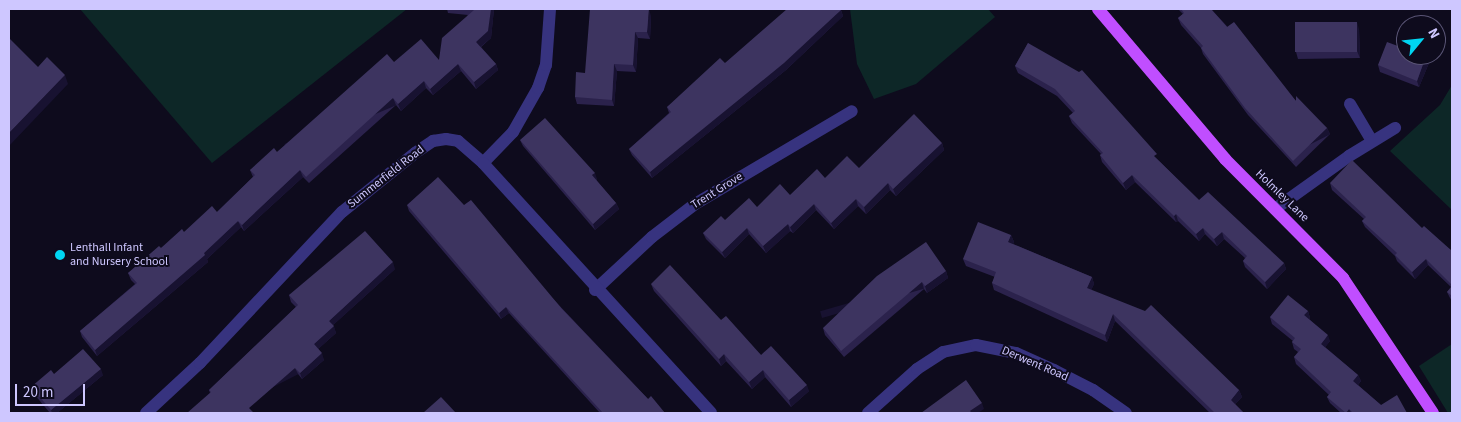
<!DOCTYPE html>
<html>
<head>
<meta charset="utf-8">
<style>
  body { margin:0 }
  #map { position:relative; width:1461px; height:422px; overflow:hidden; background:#0e0b1d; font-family:"Source Sans 3",sans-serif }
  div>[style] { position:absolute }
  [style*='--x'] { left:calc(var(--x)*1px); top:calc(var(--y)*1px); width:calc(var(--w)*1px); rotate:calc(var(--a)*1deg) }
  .green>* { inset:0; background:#0d2727 }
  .minor>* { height:12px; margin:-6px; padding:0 6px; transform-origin:6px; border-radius:6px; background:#37337f }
  .major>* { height:12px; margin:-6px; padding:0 6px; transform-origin:6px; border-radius:6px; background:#c04eff }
  .wall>* { inset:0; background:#2b224c }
  .shaded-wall>* { inset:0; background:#181231; transform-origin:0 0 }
  .building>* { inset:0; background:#3d3460; transform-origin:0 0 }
  .dots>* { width:14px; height:14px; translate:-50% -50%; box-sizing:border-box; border:2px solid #0e0b1d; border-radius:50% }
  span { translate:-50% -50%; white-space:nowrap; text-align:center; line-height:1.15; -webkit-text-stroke:4px #0e0b1d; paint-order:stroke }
  .street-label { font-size:12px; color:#cec7ff }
  .poi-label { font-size:12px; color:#cec7ff }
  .left { translate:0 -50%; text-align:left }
  .frame { position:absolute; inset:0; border:10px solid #cec7ff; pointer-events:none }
  .north { position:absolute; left:1396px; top:15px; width:50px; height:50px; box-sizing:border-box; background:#0e0b1d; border:1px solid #5b5677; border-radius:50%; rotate:62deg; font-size:14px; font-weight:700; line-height:20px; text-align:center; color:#cec7ff }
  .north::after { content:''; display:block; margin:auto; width:18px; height:22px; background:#00d5f2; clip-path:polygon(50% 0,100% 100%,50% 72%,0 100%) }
  .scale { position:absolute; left:15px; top:384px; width:70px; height:22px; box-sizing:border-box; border:2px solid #cec7ff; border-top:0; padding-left:6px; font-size:15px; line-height:18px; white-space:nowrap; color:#cec7ff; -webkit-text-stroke:4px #0e0b1d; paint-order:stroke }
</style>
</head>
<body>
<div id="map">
  <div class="green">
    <div style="clip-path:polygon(80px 9px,407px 9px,212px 163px)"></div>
    <div style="clip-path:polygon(850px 9px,988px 9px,995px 17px,916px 84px,874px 99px,857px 64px)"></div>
    <div style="clip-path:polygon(1452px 85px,1452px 210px,1390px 151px,1440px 105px)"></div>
    <div style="clip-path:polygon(1452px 344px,1452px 413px,1448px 413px,1419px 366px)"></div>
  </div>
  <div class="minor">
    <div style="--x:1350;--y:104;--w:43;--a:59.3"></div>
    <div style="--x:483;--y:163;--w:43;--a:-45.9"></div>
    <div style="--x:513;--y:132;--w:51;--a:-60.4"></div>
    <div style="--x:538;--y:88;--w:24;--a:-71"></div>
    <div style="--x:546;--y:65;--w:56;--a:-85.9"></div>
    <div style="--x:1275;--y:209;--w:91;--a:-35.6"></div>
    <div style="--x:1349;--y:156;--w:54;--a:-31.3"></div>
    <div style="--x:595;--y:290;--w:78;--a:-42.9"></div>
    <div style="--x:652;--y:237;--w:54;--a:-37.5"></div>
    <div style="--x:695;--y:204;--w:182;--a:-30.6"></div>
    <div style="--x:146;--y:413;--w:74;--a:-42.8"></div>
    <div style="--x:200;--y:363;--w:207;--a:-46.8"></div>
    <div style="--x:342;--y:212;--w:94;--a:-38.9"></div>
    <div style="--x:415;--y:153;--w:22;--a:-34"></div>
    <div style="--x:433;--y:141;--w:13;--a:-9"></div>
    <div style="--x:446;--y:139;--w:12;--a:9"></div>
    <div style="--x:458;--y:141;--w:33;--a:41"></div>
    <div style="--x:483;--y:163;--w:338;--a:47.6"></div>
    <div style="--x:868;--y:413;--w:66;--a:-41.9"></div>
    <div style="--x:917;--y:369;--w:31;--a:-33"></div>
    <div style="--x:943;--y:352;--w:34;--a:-12"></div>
    <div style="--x:976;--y:345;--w:41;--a:11.3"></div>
    <div style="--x:1016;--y:353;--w:42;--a:24.1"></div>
    <div style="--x:1054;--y:370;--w:44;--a:27.1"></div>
    <div style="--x:1093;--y:390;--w:40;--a:34.9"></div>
  </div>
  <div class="major">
    <div style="--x:1098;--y:9;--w:197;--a:49.7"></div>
    <div style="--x:1225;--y:159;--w:168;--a:45.2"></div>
    <div style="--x:1343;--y:278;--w:162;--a:56.3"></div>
  </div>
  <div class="wall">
    <div style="clip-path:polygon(447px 9px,494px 9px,491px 38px,481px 47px,496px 64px,498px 70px,476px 89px,461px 71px,433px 95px,426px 88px,401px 111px,396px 105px,309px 183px,303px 177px,244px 231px,241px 227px,207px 259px,208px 262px,97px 356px,82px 337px,80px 331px,135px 284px,131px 280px,128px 273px,161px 248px,184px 232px,217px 212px,253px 177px,250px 170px,277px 152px,394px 62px,439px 60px,468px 15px,448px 13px)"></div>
    <div style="clip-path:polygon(1178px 9px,1211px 9px,1296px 101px,1327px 128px,1330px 134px,1296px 167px,1248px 115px,1203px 54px,1201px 48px,1181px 25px,1178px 18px,1183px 14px)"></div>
    <div style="clip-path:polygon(841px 10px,843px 16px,786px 70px,652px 178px,632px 155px,629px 149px,669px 113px,667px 107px,725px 63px)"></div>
    <div style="clip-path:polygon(651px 16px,650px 39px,638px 38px,636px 72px,617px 71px,614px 106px,577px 104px,575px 97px,585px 73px)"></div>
    <div style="clip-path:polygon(1359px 29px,1360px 58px,1298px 59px,1296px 52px)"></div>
    <div style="clip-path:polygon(1028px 43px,1159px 161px,1199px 200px,1284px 263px,1286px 269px,1267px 289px,1245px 267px,1243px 261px,1245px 258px,1224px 239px,1217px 246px,1205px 234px,1199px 241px,1178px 221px,1176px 222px,1135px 182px,1126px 190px,1102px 162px,1100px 155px,1101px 154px,1072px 123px,1069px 116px,1073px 113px,1057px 96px,1018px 73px,1015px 66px)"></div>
    <div style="clip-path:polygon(1426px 56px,1429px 63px,1419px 87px,1380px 72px,1378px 65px)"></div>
    <div style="clip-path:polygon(520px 140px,597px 179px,596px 180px,616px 203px,619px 209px,595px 230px,523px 146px)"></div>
    <div style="clip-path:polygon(942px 143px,944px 150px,896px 196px,890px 190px,866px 214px,858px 206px,834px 229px,816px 210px,793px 233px,790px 231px,766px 253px,749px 234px,725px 258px,706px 239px,703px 233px,725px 220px,790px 195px,825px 178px,859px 168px)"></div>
    <div style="clip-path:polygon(1330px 183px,1422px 228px,1452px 251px,1452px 301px,1450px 298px,1447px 292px,1451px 287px,1428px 265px,1415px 279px,1397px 261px,1395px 256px,1365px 227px,1362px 221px,1364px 219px,1332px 190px)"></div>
    <div style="clip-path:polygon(407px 205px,464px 205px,648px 399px,665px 413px,600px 413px,509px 313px,501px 319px,409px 211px)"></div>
    <div style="clip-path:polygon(1011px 235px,1014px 242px,1013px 244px,1092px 277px,1094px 284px,1091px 290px,1239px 390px,1242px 397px,1235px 404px,1244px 413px,1210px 413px,1115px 321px,1107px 342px,994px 290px,992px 283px,995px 277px,966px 266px,963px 259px)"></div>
    <div style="clip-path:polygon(395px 269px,333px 325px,336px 333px,318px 349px,324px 360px,302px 379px,298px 374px,210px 393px,209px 390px,296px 307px,291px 302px,289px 295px)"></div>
    <div style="clip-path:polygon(946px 271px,948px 278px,927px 293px,924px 289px,844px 357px,825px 335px,823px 328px)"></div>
    <div style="clip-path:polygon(651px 284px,721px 320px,761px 355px,809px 391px,791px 407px,765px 377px,752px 389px,726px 361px,721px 366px,654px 291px)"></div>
    <div style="clip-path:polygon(1308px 311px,1310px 318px,1309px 319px,1330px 341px,1325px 347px,1358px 375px,1361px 381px,1358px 385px,1381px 405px,1407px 413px,1341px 413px,1330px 403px,1327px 397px,1329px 395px,1296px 364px,1294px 357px,1298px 352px,1294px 349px,1292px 342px,1293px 341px,1272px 324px,1270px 317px)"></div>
    <div style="clip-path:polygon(54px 374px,103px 375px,57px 413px,50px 413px,34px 394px,31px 387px)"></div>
  </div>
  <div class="shaded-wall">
    <div style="clip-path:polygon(491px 9px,494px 9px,491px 38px,479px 48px,476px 42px)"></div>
    <div style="clip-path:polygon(649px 9px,651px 16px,650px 39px,647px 32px)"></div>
    <div style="clip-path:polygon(841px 10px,843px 16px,786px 70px,652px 178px,650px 172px)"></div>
    <div style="clip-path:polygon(1357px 22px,1359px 29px,1360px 58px,1357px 51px)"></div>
    <div style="clip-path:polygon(635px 32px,638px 38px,636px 72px,633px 65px)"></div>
    <div style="clip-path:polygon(1426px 56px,1429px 63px,1419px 87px,1417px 81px)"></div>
    <div style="clip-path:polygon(458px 64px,461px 71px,433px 95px,430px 89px)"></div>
    <div style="clip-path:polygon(496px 64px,498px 70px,476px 89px,474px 82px)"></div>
    <div style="clip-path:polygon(614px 64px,617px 71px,614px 106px,612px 100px)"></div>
    <div style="clip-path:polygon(65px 75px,68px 84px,9px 146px,9px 133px)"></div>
    <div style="clip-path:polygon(424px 81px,426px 88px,401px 111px,398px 104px)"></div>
    <div style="left:393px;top:98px;width:8px;height:118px;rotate:67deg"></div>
    <div style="left:1327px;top:128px;width:7px;height:47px;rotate:63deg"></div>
    <div style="clip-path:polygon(942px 143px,944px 150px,896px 196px,893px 189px)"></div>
    <div style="clip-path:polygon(300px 170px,303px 177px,244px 231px,242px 225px)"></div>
    <div style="clip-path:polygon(595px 173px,597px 179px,594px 182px,592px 175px)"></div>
    <div style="clip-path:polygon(1132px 175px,1135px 182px,1126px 190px,1123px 183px)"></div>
    <div style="clip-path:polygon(888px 183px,890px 190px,866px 214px,864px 207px)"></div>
    <div style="clip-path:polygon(856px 199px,858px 206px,834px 229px,831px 223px)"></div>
    <div style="clip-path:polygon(616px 203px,619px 209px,595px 230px,593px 224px)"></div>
    <div style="clip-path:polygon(814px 204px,816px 210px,793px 233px,790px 227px)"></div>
    <div style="clip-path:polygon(1176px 214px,1178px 221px,1176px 222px,1174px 216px)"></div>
    <div style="clip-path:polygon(238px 221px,241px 227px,207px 259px,208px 262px,97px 356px,95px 350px,204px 253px)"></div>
    <div style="clip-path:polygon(788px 224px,790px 231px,766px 253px,763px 246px)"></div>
    <div style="clip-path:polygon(747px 228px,749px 234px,725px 258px,722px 252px)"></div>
    <div style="clip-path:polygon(1203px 228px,1205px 234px,1199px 241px,1196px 234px)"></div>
    <div style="clip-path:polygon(1222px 232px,1224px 239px,1217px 246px,1214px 239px)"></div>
    <div style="clip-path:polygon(1011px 235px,1014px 242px,1011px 249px,1008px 242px)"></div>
    <div style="clip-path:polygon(1426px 259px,1428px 265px,1415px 279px,1412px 272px)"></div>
    <div style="clip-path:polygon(393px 262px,395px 269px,331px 327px,329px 321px)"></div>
    <div style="clip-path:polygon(1284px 263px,1286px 269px,1267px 289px,1265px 282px)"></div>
    <div style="clip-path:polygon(946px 271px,948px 278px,927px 293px,925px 286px)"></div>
    <div style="clip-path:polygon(1092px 277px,1094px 284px,1089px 295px,1087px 288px)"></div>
    <div style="left:922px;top:282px;width:7px;height:106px;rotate:74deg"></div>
    <div style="clip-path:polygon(506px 307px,509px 313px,501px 319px,499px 313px)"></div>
    <div style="clip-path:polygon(1308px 311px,1310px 318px,1306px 322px,1304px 315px)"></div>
    <div style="clip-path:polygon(1113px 314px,1115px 321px,1107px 342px,1105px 335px)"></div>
    <div style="clip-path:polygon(334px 326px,336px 333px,316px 351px,314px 344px)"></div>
    <div style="clip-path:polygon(1328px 335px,1330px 341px,1323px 350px,1321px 344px)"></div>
    <div style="clip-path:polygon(322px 353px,324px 360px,302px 379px,300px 373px)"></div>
    <div style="clip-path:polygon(724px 354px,726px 361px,721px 366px,719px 359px)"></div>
    <div style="left:295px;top:368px;width:7px;height:61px;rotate:63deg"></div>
    <div style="clip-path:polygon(101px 369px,103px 375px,57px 413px,52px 413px,51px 410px)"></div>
    <div style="clip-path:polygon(763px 370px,765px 377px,752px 389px,749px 382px)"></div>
    <div style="clip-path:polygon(1358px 375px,1361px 381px,1356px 387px,1353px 381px)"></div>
    <div style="clip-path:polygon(807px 385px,809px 391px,791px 407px,789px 400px)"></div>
    <div style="clip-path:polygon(1239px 390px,1242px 397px,1233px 406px,1231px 400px)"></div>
    <div style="clip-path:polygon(982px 403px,984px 409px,978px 413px,971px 413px,970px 411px)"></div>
    <div style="clip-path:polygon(1349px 409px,1351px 413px,1346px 413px)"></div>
  </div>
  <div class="building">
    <div style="clip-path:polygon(468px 9px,491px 9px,488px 31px,476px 42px,496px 64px,474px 82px,458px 64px,430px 89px,424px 81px,398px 104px,393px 98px,306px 177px,300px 170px,242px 225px,238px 221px,204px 253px,205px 255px,95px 350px,80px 331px,137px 283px,128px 273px,159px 246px,161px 248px,182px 229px,184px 232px,212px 206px,217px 212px,255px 175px,250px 170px,274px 148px,277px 152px,387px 54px,394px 62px,421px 39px,439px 60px,442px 38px,474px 10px)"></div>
    <div style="clip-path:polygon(590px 9px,649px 9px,647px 32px,635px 32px,633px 65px,614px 64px,612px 100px,575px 97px,576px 72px,585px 73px)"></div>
    <div style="clip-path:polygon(787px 9px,840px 9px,841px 10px,784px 63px,650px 172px,629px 149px,671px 112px,667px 107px,720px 58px,725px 63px)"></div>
    <div style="clip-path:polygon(1181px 9px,1211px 9px,1227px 27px,1234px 22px,1296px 101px,1296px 96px,1327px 128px,1293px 161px,1245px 108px,1201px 48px,1203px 46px,1178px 18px,1184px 13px)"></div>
    <div style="left:1295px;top:22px;width:62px;height:30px"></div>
    <div style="clip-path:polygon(9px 38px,38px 67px,47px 57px,65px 75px,9px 133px)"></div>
    <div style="clip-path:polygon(1387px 42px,1406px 49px,1406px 55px,1423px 55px,1426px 56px,1417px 81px,1378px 65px)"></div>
    <div style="clip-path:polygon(1028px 43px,1079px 72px,1082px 70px,1157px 154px,1154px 156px,1199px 200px,1208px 192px,1284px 263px,1265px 282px,1243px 261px,1247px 256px,1222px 232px,1214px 239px,1203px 228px,1196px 234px,1176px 214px,1174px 216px,1132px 175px,1123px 183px,1100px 155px,1103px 153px,1069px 116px,1075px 111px,1055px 89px,1015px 66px)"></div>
    <div style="clip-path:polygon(914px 114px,942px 143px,893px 189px,888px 183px,864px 207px,856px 199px,831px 223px,814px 204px,790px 227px,788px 224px,763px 246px,747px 228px,722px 252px,703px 233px,721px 216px,725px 220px,749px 198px,757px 207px,780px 184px,790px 195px,817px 169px,825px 178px,847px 156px,859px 168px)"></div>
    <div style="clip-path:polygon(545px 118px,595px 173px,592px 175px,616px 203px,593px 224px,520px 140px)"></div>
    <div style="clip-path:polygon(1352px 160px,1422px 228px,1424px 226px,1452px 251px,1452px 285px,1426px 259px,1412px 272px,1395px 255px,1397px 253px,1362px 221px,1366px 217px,1330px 183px)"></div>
    <div style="clip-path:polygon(438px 177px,464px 205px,471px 200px,562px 309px,648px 399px,651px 396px,665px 413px,603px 413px,506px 307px,499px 313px,407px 205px)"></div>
    <div style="clip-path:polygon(978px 222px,1011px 235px,1008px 242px,1092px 277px,1087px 288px,1145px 311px,1151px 305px,1239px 390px,1231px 400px,1244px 413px,1215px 413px,1113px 314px,1105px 335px,992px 283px,996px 272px,963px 259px)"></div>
    <div style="clip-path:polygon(365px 231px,393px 262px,329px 321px,334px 326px,314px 344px,322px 353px,300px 373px,295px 368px,249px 408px,254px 413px,187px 413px,211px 392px,209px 390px,298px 305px,289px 295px)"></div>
    <div style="clip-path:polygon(926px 242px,946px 271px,925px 286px,922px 282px,841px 351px,823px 328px,877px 276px)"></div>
    <div style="clip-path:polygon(670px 265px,721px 320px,726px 316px,761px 355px,771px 346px,807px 385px,789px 400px,763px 370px,749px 382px,724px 354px,719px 359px,651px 284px)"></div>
    <div style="clip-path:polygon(1452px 286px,1452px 296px,1447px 292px)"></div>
    <div style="clip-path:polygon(1288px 295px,1308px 311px,1304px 315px,1328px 335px,1321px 344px,1358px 375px,1353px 381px,1381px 405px,1397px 395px,1407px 413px,1353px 413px,1349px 409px,1346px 413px,1327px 397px,1331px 392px,1294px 357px,1301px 349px,1292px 342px,1295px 338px,1270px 317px)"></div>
    <div style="clip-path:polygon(83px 349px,101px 369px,51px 410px,31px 387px,51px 370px,54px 374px)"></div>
    <div style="clip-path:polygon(966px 380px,982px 403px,970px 411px,972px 413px,921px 413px)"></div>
    <div style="clip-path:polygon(441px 397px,456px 413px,423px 413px)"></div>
  </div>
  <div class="dots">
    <div style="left:60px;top:255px;background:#00d5f2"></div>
  </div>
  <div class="street-label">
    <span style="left:386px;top:177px;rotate:-38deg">Summerfield Road</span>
    <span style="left:717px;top:191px;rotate:-32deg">Trent Grove</span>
    <span style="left:1282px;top:196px;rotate:44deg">Holmley Lane</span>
    <span style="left:1035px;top:364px;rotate:23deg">Derwent Road</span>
  </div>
  <div class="poi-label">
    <span class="left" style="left:70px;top:255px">Lenthall Infant<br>and Nursery School</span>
  </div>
  <div class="frame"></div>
  <div class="north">N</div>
  <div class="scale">20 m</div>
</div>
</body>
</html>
